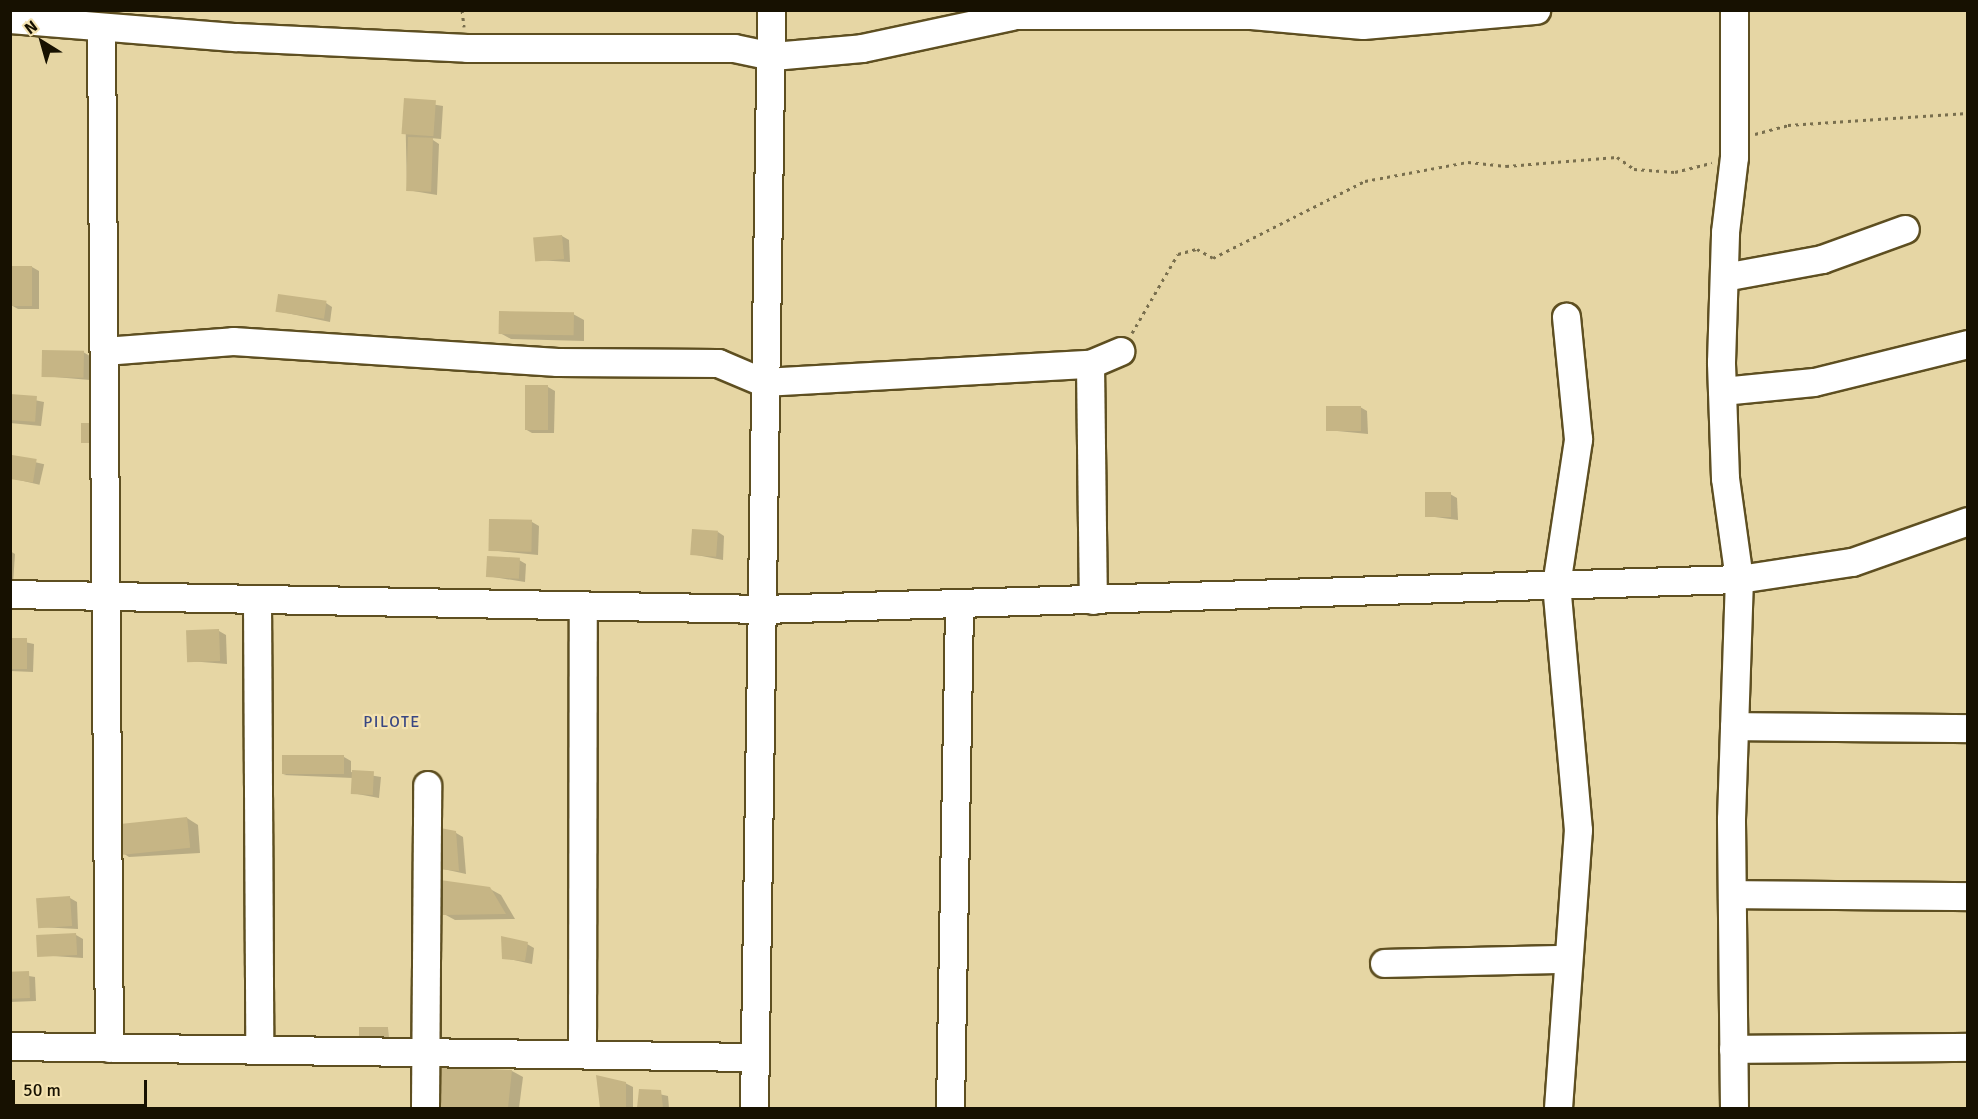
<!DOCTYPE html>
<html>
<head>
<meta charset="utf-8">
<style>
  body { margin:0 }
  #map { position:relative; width:1978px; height:1119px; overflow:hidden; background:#e6d6a4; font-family:Signika,sans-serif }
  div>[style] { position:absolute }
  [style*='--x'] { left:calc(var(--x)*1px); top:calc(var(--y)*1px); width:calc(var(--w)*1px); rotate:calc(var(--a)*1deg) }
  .shadow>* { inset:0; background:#0003; transform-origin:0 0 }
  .building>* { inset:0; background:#c6b585; transform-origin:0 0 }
  .path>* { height:3px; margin-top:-1.5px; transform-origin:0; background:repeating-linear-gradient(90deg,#796f4e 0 3px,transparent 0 7.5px) }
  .roads { filter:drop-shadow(2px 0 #5e4f21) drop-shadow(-2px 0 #5e4f21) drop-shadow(0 2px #5e4f21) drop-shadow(0 -2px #5e4f21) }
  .minor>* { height:27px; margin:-13.5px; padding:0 13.5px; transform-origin:13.5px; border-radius:13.5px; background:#fff }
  span { translate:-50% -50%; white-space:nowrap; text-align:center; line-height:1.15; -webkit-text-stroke:4.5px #f4e3b1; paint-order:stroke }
  .neighbourhood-label { font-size:16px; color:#394782; letter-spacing:1.5px }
  .frame { position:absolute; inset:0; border:12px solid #171101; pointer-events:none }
  .north { position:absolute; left:12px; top:12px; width:60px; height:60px; -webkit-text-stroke:4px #f4e3b1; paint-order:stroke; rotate:323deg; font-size:16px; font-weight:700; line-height:24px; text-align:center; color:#171101 }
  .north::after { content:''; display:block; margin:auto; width:21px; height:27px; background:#171101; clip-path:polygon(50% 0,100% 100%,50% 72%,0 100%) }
  .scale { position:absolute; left:12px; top:1080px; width:135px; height:27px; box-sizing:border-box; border:3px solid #171101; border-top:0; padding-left:8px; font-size:18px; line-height:21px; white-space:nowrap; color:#171101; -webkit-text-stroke:4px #f4e3b1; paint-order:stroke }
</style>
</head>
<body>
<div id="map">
  <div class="shadow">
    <div style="clip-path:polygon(405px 100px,443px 106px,441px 139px,430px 138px,439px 144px,437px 195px,407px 190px)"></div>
    <div style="clip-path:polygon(562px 236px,569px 240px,570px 262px,536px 260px)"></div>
    <div style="clip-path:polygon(32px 267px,39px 271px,39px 309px,18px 309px,11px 305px,11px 268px)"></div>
    <div style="clip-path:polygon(326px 303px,332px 307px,330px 322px,277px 311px)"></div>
    <div style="clip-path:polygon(573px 314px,584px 320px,584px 341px,511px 339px,500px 333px)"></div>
    <div style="clip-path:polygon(83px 352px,90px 356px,90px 380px,43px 376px)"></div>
    <div style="clip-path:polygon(548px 387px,555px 391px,554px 433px,532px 433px,525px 429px)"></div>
    <div style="clip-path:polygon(10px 395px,44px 402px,41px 426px,10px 423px)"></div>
    <div style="clip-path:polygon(1360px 407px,1367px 411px,1368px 434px,1327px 430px)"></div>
    <div style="left:13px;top:457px;width:32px;height:21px;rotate:13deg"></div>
    <div style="clip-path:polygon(1450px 494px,1457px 498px,1458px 520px,1427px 516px)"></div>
    <div style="clip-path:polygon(532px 522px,539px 526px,538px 555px,489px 550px)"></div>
    <div style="clip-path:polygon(718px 532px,724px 536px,723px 560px,691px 554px)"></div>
    <div style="clip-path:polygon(10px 551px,15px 554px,13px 584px,10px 584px)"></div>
    <div style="clip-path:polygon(519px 560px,526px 564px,525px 582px,487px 576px)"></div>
    <div style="clip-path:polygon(219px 631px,226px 635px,227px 664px,189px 661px)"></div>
    <div style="clip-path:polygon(10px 639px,34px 644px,33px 672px,10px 671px)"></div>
    <div style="clip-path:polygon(344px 757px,351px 761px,351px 772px,381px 777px,379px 798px,352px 793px,353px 778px,283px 775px)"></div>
    <div style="clip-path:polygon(187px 818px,198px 825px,200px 853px,129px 857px,118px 850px)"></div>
    <div style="clip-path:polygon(456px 833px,463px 837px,466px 874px,439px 868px)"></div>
    <div style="clip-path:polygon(490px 889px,501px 895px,515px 919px,455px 920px,444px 914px)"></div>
    <div style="clip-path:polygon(70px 898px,77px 902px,78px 929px,39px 927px)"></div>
    <div style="clip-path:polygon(76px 935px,83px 939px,83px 958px,38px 955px)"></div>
    <div style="clip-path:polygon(527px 944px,534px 948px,532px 964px,504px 958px)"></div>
    <div style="clip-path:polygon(10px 973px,35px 977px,36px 1001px,10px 1002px)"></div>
    <div style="clip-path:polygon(388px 1028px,389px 1040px,364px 1039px)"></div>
    <div style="clip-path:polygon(512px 1071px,523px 1077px,519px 1108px,435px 1108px)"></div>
    <div style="clip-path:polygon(625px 1083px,633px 1087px,633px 1108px,601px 1107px)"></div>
    <div style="clip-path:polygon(640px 1090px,668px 1096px,669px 1108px,639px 1108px)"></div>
  </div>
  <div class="building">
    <div style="left:404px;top:98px;width:32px;height:36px;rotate:4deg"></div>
    <div style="left:408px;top:137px;width:25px;height:54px;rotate:2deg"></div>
    <div style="left:562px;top:235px;width:24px;height:29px;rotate:85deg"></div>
    <div style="left:10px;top:266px;width:22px;height:40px"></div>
    <div style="left:278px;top:294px;width:49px;height:18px;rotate:8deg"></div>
    <div style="left:499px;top:311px;width:75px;height:23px;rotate:1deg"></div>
    <div style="left:42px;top:350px;width:42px;height:27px;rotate:1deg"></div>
    <div style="left:525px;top:385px;width:23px;height:45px"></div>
    <div style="left:10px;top:394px;width:27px;height:26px;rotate:4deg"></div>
    <div style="left:1326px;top:406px;width:35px;height:25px"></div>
    <div style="left:81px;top:423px;width:13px;height:20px"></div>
    <div style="left:12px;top:455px;width:25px;height:24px;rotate:9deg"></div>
    <div style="left:1425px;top:492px;width:26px;height:25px"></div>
    <div style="left:489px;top:519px;width:43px;height:32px;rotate:1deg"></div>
    <div style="left:692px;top:529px;width:26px;height:26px;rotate:4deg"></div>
    <div style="left:487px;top:556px;width:33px;height:21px;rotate:3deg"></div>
    <div style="left:219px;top:629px;width:32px;height:33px;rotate:88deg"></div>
    <div style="left:10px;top:638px;width:17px;height:31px"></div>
    <div style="left:344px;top:755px;width:19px;height:62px;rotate:90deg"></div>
    <div style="left:352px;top:770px;width:22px;height:24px;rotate:3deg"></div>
    <div style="left:187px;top:817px;width:31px;height:72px;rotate:84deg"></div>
    <div style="clip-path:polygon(435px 827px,456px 831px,459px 871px,438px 869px)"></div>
    <div style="clip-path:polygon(440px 880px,490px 887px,506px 914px,443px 915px)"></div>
    <div style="left:70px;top:896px;width:30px;height:34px;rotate:86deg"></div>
    <div style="left:76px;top:933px;width:22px;height:40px;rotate:87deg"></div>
    <div style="clip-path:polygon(501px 936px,528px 942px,525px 961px,502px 959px)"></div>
    <div style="left:29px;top:971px;width:27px;height:19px;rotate:88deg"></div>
    <div style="left:359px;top:1027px;width:29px;height:12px"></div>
    <div style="clip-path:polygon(441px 1067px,512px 1070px,508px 1108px,434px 1108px)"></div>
    <div style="clip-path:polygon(596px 1075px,626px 1082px,626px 1108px,600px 1108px)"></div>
    <div style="clip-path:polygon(639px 1089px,661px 1090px,663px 1108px,637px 1108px)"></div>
  </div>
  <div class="path">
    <div style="--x:462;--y:10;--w:17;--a:83"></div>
    <div style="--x:1755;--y:134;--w:34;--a:-15"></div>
    <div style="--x:1788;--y:125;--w:180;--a:-3.8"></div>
    <div style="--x:1132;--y:333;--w:91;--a:-59.8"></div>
    <div style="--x:1178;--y:254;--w:20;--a:-15"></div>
    <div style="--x:1197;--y:249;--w:18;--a:29"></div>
    <div style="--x:1213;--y:258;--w:170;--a:-26.9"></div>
    <div style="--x:1365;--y:181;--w:105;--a:-10.5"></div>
    <div style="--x:1468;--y:162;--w:38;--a:6"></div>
    <div style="--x:1506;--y:166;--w:111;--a:-4.6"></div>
    <div style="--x:1617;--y:157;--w:21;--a:35"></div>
    <div style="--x:1634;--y:169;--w:41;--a:4.2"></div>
    <div style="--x:1675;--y:172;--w:38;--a:-14"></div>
  </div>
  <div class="roads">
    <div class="minor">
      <div style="--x:10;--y:19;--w:227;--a:4.6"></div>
      <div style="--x:236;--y:37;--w:231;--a:2.7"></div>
      <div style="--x:467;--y:48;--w:267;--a:0"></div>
      <div style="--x:734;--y:48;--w:40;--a:12"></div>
      <div style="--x:773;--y:56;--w:89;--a:-5.1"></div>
      <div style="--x:862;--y:48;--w:157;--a:-12.1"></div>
      <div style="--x:1016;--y:15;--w:235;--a:0"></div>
      <div style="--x:1251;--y:15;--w:112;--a:5.1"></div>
      <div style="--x:1363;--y:25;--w:174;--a:-5"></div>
      <div style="--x:101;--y:31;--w:1017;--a:89.55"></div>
      <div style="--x:1724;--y:277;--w:100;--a:-10.4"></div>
      <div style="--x:1822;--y:259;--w:88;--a:-19.9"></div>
      <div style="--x:104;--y:351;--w:129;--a:-4.4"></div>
      <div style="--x:233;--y:341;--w:325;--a:3.7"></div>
      <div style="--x:557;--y:362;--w:161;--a:0.4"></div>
      <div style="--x:718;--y:363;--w:49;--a:22.9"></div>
      <div style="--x:763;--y:382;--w:327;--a:-3.2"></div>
      <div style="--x:1090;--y:364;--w:33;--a:-23"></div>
      <div style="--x:1090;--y:364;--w:236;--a:89.3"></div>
      <div style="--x:1722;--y:391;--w:92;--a:-5.6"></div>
      <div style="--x:1814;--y:382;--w:159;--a:-13.9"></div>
      <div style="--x:10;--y:594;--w:753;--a:1.14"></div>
      <div style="--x:763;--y:609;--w:976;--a:-1.76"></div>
      <div style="--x:1739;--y:579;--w:114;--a:-8.6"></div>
      <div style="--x:1852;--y:562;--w:123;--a:-19.5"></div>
      <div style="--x:257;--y:599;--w:451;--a:89.7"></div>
      <div style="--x:1734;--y:726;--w:234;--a:0.5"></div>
      <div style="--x:1732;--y:894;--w:236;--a:0.5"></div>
      <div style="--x:1384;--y:963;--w:182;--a:-1.3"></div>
      <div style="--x:10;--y:1046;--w:743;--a:0.85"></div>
      <div style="--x:1733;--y:1049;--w:235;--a:-0.5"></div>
      <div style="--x:582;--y:1054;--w:448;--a:-89.9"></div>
      <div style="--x:425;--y:1108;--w:323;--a:-89.6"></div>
      <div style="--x:754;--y:1108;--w:1098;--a:-89.11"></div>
      <div style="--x:950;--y:1108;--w:503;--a:-88.97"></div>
      <div style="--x:1558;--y:1108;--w:279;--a:-85.9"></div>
      <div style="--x:1578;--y:830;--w:246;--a:-95.1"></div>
      <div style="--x:1556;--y:585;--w:148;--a:-81.4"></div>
      <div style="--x:1578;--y:439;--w:123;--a:-95.6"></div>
      <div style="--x:1734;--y:1108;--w:289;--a:-90.6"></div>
      <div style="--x:1731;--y:819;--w:240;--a:-88.1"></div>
      <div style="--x:1739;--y:579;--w:102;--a:-97.9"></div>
      <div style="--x:1725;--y:478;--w:116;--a:-92"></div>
      <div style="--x:1721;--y:362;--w:130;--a:-88.2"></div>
      <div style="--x:1725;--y:232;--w:76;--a:-83.2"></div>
      <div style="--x:1734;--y:157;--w:147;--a:-90"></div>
    </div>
  </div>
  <div class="neighbourhood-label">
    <span style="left:392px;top:722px">PILOTE</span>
  </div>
  <div class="frame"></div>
  <div class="north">N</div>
  <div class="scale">50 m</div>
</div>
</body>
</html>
